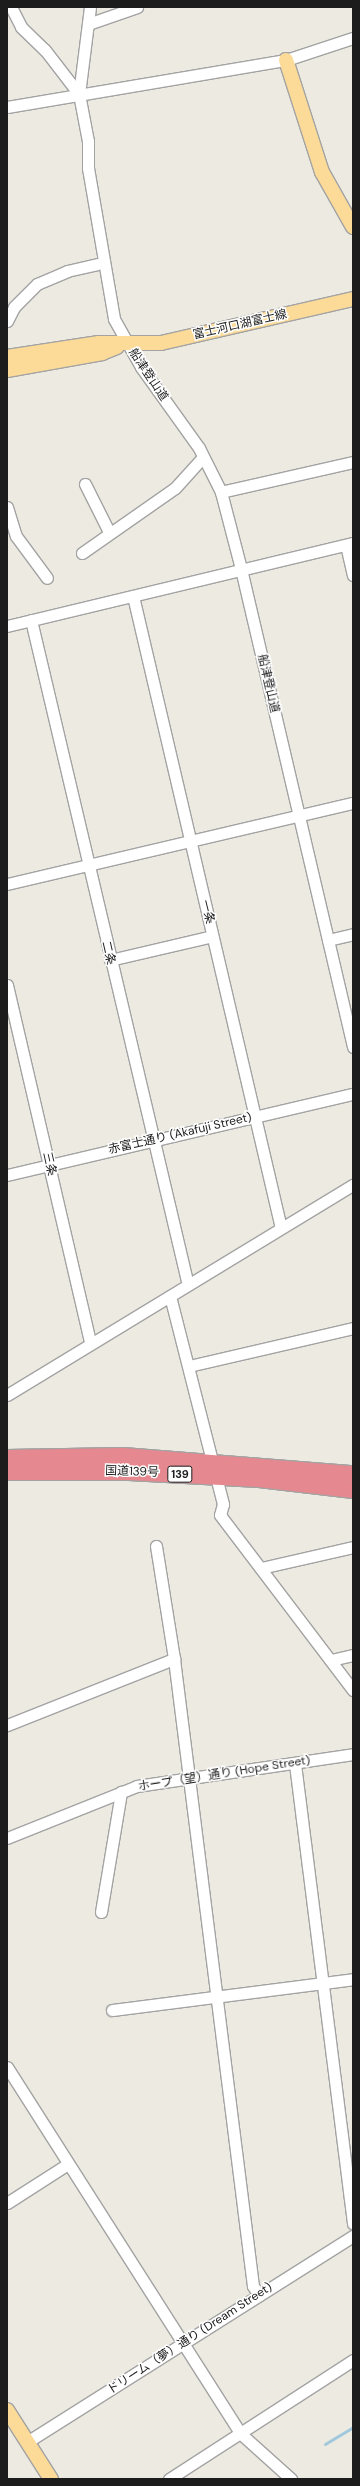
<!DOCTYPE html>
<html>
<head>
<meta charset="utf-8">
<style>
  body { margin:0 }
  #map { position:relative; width:360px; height:2486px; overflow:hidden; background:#edebe1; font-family:"DM Sans","Noto Sans JP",sans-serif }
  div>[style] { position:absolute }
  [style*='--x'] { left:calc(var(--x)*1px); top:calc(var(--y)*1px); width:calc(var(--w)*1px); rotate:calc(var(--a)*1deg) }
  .stream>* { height:3px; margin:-1.5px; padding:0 1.5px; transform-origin:1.5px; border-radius:1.5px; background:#a1c8dc }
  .roads { filter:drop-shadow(1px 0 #a3a3a3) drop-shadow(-1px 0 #a3a3a3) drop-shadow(0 1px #a3a3a3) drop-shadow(0 -1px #a3a3a3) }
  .minor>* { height:11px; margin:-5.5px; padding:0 5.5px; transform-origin:5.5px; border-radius:5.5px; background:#fff }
  .major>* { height:14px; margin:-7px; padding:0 7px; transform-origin:7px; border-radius:7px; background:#fcdb98 }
  .highway>* { height:16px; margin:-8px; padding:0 8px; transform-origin:8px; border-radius:8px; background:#e6888f }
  span { translate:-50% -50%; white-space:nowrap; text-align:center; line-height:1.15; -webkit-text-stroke:3px #fff; paint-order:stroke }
  .shield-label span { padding:1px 3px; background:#fff; border:1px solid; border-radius:3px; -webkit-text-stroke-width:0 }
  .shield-label { font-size:11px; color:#1c1c1c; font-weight:700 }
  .street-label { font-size:12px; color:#1c1c1c }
  .frame { position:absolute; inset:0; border:8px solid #1c1c1c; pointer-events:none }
</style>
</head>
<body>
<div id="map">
  <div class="stream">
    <div style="--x:325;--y:2444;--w:33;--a:-31"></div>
  </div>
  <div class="roads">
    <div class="minor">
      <div style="--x:11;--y:7;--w:22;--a:63"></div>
      <div style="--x:21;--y:27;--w:33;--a:44"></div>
      <div style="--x:45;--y:50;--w:56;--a:52.3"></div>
      <div style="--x:90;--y:7;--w:88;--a:97.2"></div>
      <div style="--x:79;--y:94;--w:48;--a:79.2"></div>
      <div style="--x:88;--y:141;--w:27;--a:90"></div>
      <div style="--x:88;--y:168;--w:153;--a:80.2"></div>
      <div style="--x:114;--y:319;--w:55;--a:60.6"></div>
      <div style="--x:141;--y:367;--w:100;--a:54.4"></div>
      <div style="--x:199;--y:448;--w:49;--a:63.4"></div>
      <div style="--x:221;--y:492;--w:80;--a:75.4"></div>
      <div style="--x:241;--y:569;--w:491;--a:76.8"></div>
      <div style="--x:88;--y:24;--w:52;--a:-19.1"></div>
      <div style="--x:7;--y:107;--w:283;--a:-9.6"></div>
      <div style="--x:286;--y:60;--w:71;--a:-18.2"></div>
      <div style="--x:7;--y:321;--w:16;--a:-63"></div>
      <div style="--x:14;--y:307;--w:33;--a:-45"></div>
      <div style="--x:37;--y:284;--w:33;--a:-23"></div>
      <div style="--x:67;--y:271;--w:31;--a:-13"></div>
      <div style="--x:85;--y:484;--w:54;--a:63.4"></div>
      <div style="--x:221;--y:492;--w:135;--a:-12.8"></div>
      <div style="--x:7;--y:507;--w:30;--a:73"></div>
      <div style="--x:16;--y:536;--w:52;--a:53.6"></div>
      <div style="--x:346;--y:545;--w:31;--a:77"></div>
      <div style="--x:82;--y:553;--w:113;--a:-35"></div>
      <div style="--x:175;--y:488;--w:42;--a:-47.9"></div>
      <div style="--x:133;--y:596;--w:649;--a:76.82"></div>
      <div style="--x:31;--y:620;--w:683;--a:76.72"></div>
      <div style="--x:7;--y:626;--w:356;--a:-13.5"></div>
      <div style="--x:7;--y:884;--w:355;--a:-13.2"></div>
      <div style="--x:328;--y:940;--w:26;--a:-13"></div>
      <div style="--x:110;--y:960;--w:105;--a:-13.2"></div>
      <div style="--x:7;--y:985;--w:367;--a:76.9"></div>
      <div style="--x:7;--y:1175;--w:355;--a:-13.2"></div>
      <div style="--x:170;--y:1296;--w:215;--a:75.7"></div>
      <div style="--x:223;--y:1504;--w:11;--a:105"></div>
      <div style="--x:220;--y:1515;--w:220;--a:52.8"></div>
      <div style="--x:189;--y:1366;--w:168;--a:-13"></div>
      <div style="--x:7;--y:1395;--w:405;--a:-31.3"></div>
      <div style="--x:156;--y:1546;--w:114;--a:80.9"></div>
      <div style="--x:174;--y:1659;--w:632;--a:82.82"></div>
      <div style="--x:253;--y:2286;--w:11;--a:56"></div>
      <div style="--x:261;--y:1568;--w:94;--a:-12.9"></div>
      <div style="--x:331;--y:1660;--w:23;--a:-13"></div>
      <div style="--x:7;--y:1725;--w:180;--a:-21.6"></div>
      <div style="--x:295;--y:1764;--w:463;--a:82.8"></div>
      <div style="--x:7;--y:1838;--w:140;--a:-21.8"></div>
      <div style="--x:137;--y:1786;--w:218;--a:-8.4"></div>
      <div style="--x:101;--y:1912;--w:122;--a:-80.5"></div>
      <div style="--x:112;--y:2010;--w:243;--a:-7.3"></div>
      <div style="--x:7;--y:2067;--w:434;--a:57.5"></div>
      <div style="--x:240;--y:2433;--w:69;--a:42"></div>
      <div style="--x:7;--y:2203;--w:72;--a:-32.6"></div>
      <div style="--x:27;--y:2442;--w:386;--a:-32.3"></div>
      <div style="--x:169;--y:2479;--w:219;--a:-32.9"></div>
    </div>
    <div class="major">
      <div style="--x:286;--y:60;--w:118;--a:72.2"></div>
      <div style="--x:322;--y:172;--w:63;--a:60.6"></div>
      <div style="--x:7;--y:357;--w:93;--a:-8.7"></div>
      <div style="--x:99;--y:343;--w:62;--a:0"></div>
      <div style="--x:161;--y:343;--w:197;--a:-12.9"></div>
      <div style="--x:7;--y:370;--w:97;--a:-10.1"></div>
      <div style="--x:102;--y:353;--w:16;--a:-22"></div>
      <div style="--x:7;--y:2410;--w:82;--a:57.5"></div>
    </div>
    <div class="highway">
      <div style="--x:7;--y:1458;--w:116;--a:-1"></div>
      <div style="--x:123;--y:1456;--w:231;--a:4.5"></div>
      <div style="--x:7;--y:1472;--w:122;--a:0"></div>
      <div style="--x:129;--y:1472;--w:130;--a:3.1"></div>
      <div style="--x:259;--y:1479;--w:95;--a:6.7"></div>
    </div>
  </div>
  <div class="shield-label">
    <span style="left:180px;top:1474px">139</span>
  </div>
  <div class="street-label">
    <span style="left:240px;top:325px;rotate:-13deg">富士河口湖富士線</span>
    <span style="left:148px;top:375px;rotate:56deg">船津登山道</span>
    <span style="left:268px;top:684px;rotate:77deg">船津登山道</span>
    <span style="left:207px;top:912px;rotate:76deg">一条</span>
    <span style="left:108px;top:953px;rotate:77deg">二条</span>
    <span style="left:180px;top:1134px;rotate:-13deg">赤富士通り (Akafuji Street)</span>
    <span style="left:49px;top:1164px;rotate:77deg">三条</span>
    <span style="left:132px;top:1472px;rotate:2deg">国道139号</span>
    <span style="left:224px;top:1774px;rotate:-9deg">ホープ（望）通り (Hope Street)</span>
    <span style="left:190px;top:2339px;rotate:-33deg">ドリーム（夢）通り (Dream Street)</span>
  </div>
  <div class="frame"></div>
</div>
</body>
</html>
